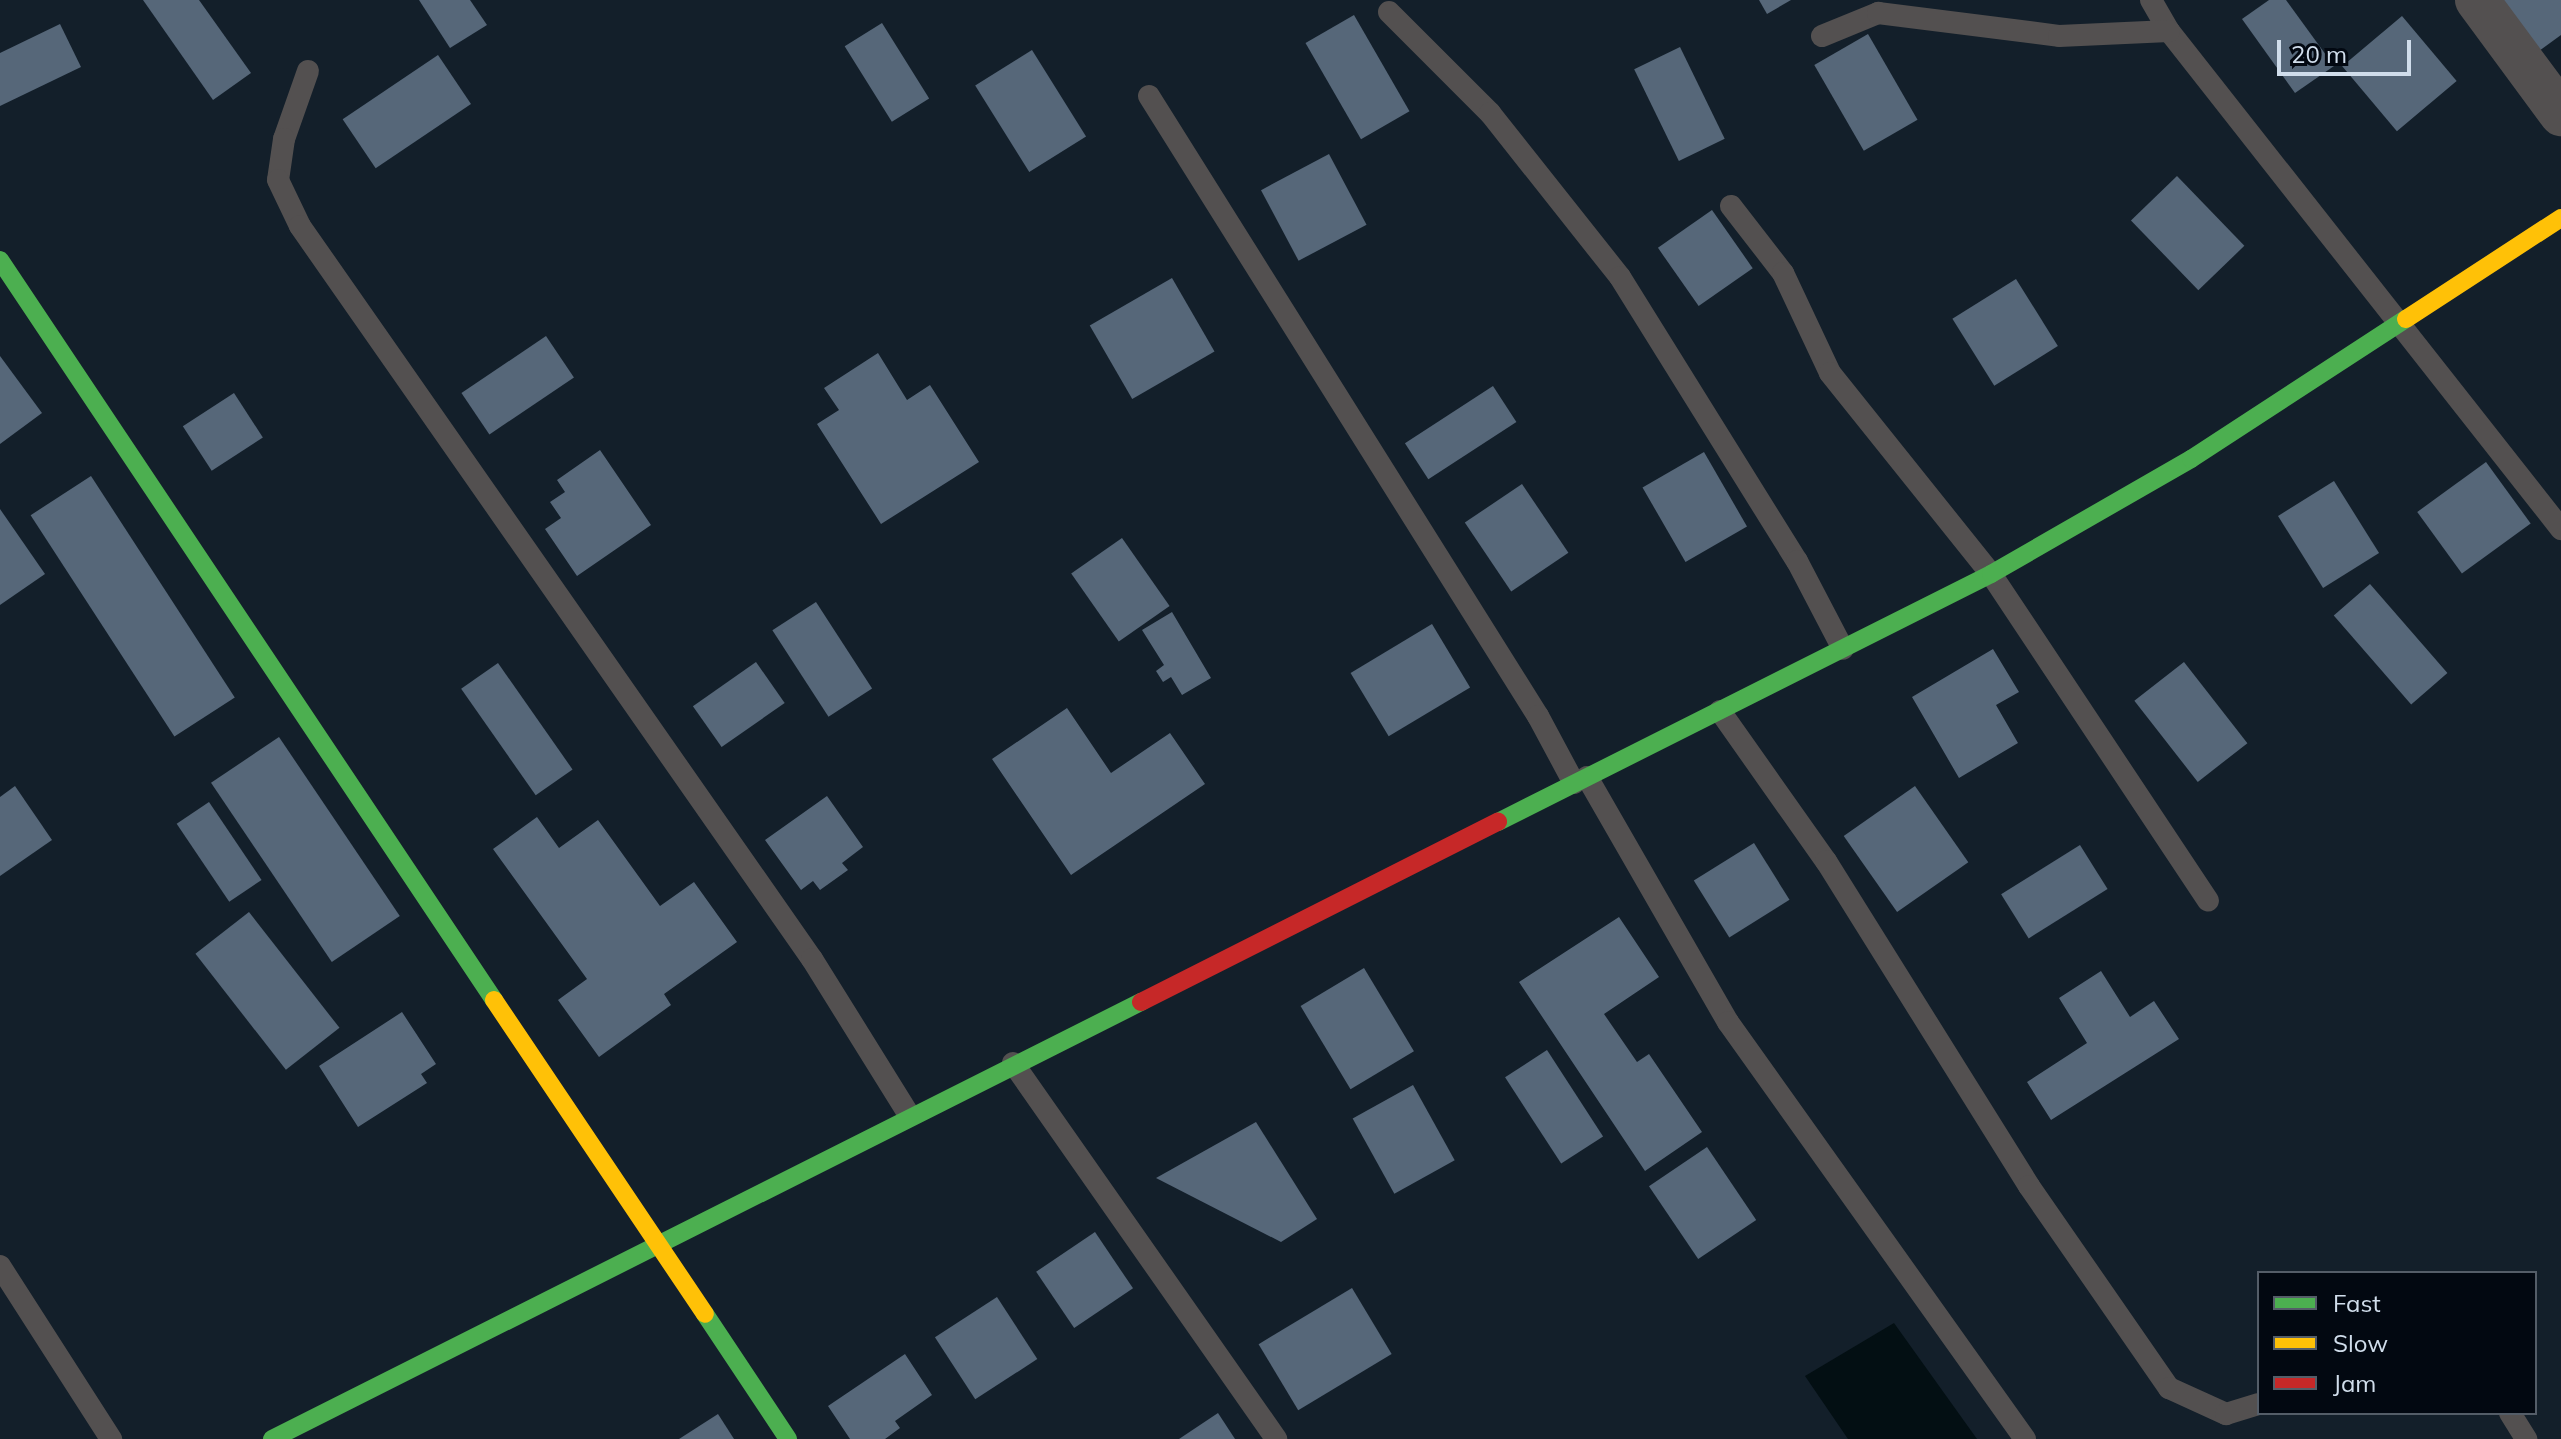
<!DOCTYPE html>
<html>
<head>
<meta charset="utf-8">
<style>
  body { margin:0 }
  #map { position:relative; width:2561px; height:1439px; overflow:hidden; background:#131f2a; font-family:Mulish,sans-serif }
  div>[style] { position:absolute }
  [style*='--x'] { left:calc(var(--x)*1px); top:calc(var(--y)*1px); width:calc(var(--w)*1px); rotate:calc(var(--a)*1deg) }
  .water>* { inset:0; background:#030f13 }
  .building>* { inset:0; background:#566779; transform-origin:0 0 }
  .lane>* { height:22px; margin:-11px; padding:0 11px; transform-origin:11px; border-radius:11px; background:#535050 }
  .street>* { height:44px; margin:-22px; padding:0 22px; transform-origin:22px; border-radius:22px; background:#535050 }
  .fast>* { height:18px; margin:-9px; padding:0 9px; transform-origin:9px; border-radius:9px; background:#4caf50 }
  .slow>* { height:18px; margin:-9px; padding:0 9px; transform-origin:9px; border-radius:9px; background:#ffc107 }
  .jam>* { height:18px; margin:-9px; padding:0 9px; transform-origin:9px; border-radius:9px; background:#c62828 }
  span { translate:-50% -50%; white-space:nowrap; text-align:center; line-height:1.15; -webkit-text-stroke:8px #020811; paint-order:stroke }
  .legend { position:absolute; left:2257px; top:1271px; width:280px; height:144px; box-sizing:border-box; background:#020811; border:2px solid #545d68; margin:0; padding:10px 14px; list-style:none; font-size:24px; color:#d0ddeb }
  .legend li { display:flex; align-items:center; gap:16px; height:40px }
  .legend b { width:40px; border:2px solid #545d68 }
  .scale { position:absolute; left:2277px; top:40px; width:134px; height:36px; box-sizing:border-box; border:4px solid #d0ddeb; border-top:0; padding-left:10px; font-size:24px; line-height:28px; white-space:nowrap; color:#d0ddeb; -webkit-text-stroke:6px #020811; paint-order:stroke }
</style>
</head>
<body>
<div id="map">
  <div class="water">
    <div style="clip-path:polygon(1894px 1323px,1977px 1439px,1848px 1439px,1805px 1376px)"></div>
  </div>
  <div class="building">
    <div style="clip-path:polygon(143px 0,199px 0,251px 73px,213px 100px)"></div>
    <div style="clip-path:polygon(419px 0,470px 0,487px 25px,450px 48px)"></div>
    <div style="clip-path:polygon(1759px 0,1791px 0,1767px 14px)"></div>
    <div style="clip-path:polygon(2269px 0,2286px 0,2334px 66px,2295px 93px,2242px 19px)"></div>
    <div style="clip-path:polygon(2503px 0,2561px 0,2561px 35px,2539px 51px)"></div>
    <div style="left:1354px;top:15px;width:111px;height:56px;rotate:60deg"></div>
    <div style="left:2402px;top:16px;width:85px;height:78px;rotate:50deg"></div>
    <div style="left:882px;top:23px;width:89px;height:44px;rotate:58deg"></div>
    <div style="clip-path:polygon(60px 24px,81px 67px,0 106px,0 53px)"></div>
    <div style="left:1868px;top:34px;width:99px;height:62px;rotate:60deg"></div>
    <div style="left:1680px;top:47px;width:102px;height:51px;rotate:64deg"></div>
    <div style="left:1032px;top:50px;width:102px;height:67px;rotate:58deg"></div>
    <div style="left:438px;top:55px;width:59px;height:115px;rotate:56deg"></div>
    <div style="left:1329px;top:154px;width:80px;height:77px;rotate:62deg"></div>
    <div style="left:2177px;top:176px;width:97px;height:64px;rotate:46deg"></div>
    <div style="left:1712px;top:210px;width:71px;height:66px;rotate:55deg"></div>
    <div style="left:1172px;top:278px;width:85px;height:95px;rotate:60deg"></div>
    <div style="left:2016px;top:279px;width:79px;height:75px;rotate:58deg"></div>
    <div style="left:546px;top:336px;width:50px;height:102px;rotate:56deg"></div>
    <div style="clip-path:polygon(878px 353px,907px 400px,930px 385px,979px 462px,881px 524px,817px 424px,839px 410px,824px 388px)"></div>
    <div style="clip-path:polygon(0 356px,42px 413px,0 444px)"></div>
    <div style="left:1493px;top:386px;width:43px;height:105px;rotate:57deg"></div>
    <div style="left:234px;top:393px;width:53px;height:61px;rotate:57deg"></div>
    <div style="clip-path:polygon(600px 450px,651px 525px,577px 576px,545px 529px,561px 518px,550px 502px,565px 492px,557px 480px)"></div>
    <div style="left:1704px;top:452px;width:86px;height:71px;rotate:60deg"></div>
    <div style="left:2486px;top:462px;width:76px;height:85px;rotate:54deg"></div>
    <div style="left:91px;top:476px;width:264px;height:72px;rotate:57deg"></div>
    <div style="left:2334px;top:481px;width:85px;height:66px;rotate:58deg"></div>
    <div style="left:1522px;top:484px;width:83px;height:69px;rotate:56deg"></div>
    <div style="clip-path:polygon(0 509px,45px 574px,0 605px)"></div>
    <div style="left:1122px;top:538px;width:83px;height:62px;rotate:55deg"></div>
    <div style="left:2370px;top:584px;width:118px;height:48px;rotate:49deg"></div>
    <div style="left:816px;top:602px;width:103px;height:52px;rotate:57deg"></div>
    <div style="clip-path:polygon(1172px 612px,1211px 678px,1182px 695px,1171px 677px,1163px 682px,1156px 671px,1164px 665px,1142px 630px)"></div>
    <div style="left:1432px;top:624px;width:74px;height:95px;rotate:59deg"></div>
    <div style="clip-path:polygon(1993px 649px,2019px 692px,1996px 705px,2018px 743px,1959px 778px,1912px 697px)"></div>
    <div style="left:756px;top:662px;width:50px;height:77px;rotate:55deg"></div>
    <div style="left:2184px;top:662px;width:103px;height:63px;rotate:52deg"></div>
    <div style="left:498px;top:663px;width:130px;height:45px;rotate:55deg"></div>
    <div style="clip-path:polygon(1067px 708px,1111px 773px,1170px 733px,1205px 784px,1071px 875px,992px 759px)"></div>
    <div style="left:279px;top:737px;width:216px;height:82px;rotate:56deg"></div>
    <div style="clip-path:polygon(15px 786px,52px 840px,0 876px,0 797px)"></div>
    <div style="left:1915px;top:786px;width:93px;height:87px;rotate:55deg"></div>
    <div style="clip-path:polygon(827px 796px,863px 847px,842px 863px,848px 870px,820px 890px,813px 881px,801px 890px,765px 840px)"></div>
    <div style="left:209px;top:802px;width:94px;height:39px;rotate:56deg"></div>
    <div style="clip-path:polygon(537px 817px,559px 848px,598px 820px,660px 906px,694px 882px,737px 942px,664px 994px,671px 1005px,599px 1057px,558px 1000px,587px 979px,493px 849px)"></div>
    <div style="left:1754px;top:843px;width:67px;height:71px;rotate:58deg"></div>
    <div style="left:2080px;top:845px;width:52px;height:93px;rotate:58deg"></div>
    <div style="left:249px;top:912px;width:147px;height:68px;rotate:52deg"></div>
    <div style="clip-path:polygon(1619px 917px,1659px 977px,1604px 1014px,1637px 1062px,1649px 1054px,1702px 1132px,1645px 1171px,1519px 982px)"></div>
    <div style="left:1364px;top:968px;width:97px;height:74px;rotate:59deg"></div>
    <div style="clip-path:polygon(2101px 971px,2130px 1017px,2154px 1001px,2179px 1039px,2051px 1120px,2027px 1082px,2087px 1043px,2059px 998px)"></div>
    <div style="clip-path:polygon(402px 1012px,436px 1064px,421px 1074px,427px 1083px,358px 1127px,319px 1066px)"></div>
    <div style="left:1547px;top:1050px;width:103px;height:50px;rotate:57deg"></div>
    <div style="left:1413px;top:1085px;width:86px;height:69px;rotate:61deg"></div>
    <div style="clip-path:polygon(1256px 1122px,1317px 1219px,1281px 1242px,1156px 1178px)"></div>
    <div style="left:1707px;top:1147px;width:88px;height:70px;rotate:56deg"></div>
    <div style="left:1095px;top:1232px;width:68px;height:71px;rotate:56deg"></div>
    <div style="left:1352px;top:1288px;width:77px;height:109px;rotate:59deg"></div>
    <div style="left:997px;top:1297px;width:74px;height:74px;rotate:57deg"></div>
    <div style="clip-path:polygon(905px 1354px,932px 1395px,895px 1421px,900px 1428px,885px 1439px,850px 1439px,828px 1406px)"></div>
    <div style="clip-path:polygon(1218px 1413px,1235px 1439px,1179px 1439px)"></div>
    <div style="clip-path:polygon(718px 1414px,734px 1439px,679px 1439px)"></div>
  </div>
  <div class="lane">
    <div style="--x:2151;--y:0;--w:36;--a:60"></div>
    <div style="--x:2169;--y:31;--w:634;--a:51.79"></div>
    <div style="--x:1389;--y:12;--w:143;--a:45"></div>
    <div style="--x:1490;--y:113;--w:209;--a:51.6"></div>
    <div style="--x:1620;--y:277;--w:335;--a:58.1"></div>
    <div style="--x:1797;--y:561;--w:99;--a:62.4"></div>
    <div style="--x:1822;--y:36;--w:61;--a:-22.3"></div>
    <div style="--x:1878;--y:13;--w:182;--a:7.2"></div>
    <div style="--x:2059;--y:36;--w:110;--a:-2.6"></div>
    <div style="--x:308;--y:71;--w:72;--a:109.4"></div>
    <div style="--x:284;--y:139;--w:41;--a:98.3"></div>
    <div style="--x:278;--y:180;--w:51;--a:64.4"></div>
    <div style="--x:300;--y:226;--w:894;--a:55.07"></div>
    <div style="--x:812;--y:959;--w:184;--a:58.1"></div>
    <div style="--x:1149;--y:96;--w:732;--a:57.9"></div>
    <div style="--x:1538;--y:716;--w:76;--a:61.8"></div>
    <div style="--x:1731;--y:206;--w:85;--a:52.2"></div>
    <div style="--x:1783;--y:273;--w:110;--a:64.8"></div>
    <div style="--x:1830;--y:373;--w:258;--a:51.3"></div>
    <div style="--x:1991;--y:574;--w:392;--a:56.4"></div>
    <div style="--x:1720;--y:711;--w:184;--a:54.8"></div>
    <div style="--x:1826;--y:861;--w:383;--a:58"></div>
    <div style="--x:2029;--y:1186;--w:246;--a:55.3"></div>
    <div style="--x:2169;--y:1388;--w:63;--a:24.5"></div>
    <div style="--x:2226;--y:1414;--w:34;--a:-17"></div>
    <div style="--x:1587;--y:777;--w:283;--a:60.1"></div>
    <div style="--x:1728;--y:1022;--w:512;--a:54.54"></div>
    <div style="--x:1013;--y:1063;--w:459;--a:55"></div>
    <div style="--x:0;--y:1266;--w:206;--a:57.3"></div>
    <div style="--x:2510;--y:1413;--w:31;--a:58"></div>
  </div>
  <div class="street">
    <div style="--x:2477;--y:0;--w:142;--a:53.6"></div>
  </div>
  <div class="fast">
    <div style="--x:0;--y:260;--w:890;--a:56.27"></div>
    <div style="--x:1498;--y:822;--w:552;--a:-26.7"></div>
    <div style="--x:1991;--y:574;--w:231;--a:-29.9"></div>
    <div style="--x:2191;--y:459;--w:257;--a:-33.1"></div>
    <div style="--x:705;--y:1314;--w:150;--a:56.4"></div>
    <div style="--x:272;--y:1439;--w:973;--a:-26.7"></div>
  </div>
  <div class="slow">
    <div style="--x:2406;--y:319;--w:185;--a:-33.1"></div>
    <div style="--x:494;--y:1000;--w:378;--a:56.1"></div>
  </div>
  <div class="jam">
    <div style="--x:1141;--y:1002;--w:400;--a:-26.8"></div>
  </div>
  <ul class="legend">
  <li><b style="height:10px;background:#4caf50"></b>Fast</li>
  <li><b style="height:10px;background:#ffc107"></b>Slow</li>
  <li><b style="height:10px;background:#c62828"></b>Jam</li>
  </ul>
  <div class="scale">20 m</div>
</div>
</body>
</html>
